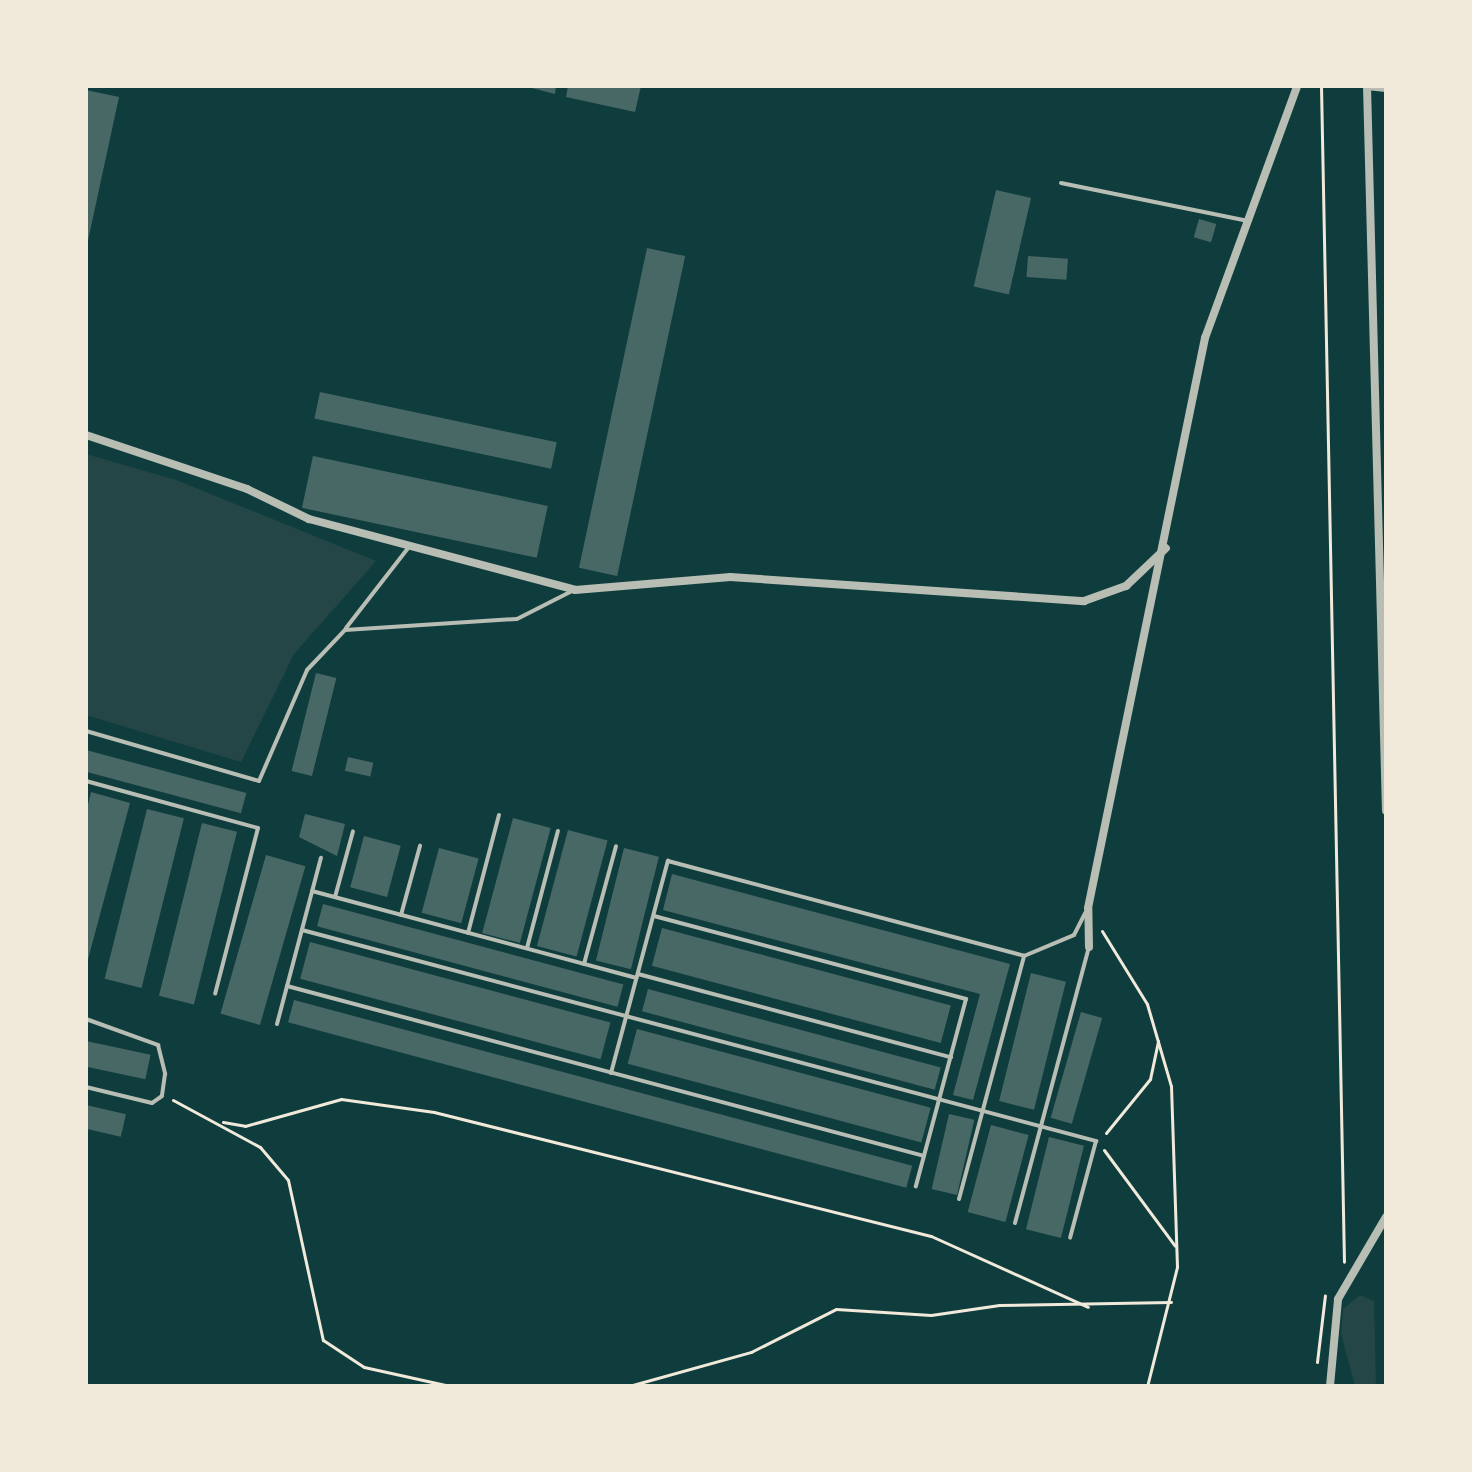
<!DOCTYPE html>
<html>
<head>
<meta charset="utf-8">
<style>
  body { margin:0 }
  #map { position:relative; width:1472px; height:1472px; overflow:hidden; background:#0f3d3e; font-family:"IBM Plex Sans",sans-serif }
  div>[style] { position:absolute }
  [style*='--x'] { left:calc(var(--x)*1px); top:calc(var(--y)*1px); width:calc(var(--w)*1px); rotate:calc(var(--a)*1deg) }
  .green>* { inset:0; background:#244646 }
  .building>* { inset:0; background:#486865; transform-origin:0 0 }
  .path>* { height:3px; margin:-1.5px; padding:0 1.5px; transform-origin:1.5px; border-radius:1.5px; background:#f1e9da }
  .service>* { height:4px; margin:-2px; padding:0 2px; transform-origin:2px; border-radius:2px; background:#b8beb3 }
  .minor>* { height:8px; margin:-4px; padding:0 4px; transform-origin:4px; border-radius:4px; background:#b8beb3 }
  span { translate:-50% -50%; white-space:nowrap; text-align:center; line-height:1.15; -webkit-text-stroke:7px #f1e9da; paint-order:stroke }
  .frame { position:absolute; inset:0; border:88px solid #f1e9da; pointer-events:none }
</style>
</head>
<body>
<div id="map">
  <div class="green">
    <div style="clip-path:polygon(86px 454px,176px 480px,376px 561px,294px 654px,241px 762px,86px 715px)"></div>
    <div style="clip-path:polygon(1360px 1295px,1374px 1301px,1376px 1386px,1355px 1386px,1341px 1334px,1343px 1309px)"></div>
  </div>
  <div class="building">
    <div style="clip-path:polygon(524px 86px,556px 86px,555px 94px)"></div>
    <div style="clip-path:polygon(568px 86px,641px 86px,635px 112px,566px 97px)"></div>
    <div style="clip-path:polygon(86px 90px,119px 97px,87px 245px,86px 245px)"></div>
    <div style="left:996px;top:190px;width:36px;height:99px;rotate:13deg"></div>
    <div style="left:1199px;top:219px;width:18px;height:19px;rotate:16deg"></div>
    <div style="left:647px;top:248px;width:39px;height:327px;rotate:12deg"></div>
    <div style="left:1028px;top:256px;width:40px;height:21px;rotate:4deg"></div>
    <div style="left:320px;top:392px;width:242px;height:27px;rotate:12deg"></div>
    <div style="left:313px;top:456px;width:240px;height:53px;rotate:12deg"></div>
    <div style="left:316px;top:673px;width:21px;height:101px;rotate:14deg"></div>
    <div style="left:86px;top:750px;width:166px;height:21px;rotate:15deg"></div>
    <div style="left:348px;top:757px;width:26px;height:14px;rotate:13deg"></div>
    <div style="clip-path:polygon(91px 792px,130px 803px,87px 963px,86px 813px)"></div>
    <div style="left:147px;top:809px;width:38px;height:175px;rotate:14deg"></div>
    <div style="clip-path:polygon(305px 814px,345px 824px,337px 856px,299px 837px)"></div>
    <div style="left:513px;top:818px;width:39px;height:119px;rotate:15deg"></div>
    <div style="left:202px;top:823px;width:36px;height:178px;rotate:14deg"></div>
    <div style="left:568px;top:830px;width:41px;height:120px;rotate:15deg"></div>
    <div style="left:364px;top:836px;width:38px;height:53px;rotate:15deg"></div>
    <div style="left:439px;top:848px;width:41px;height:67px;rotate:15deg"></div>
    <div style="left:624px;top:848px;width:36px;height:116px;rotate:14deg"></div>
    <div style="left:266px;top:855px;width:41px;height:165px;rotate:16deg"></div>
    <div style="clip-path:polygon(672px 874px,1010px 964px,973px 1100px,953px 1095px,980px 994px,663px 910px)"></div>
    <div style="left:323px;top:904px;width:311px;height:23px;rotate:15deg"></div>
    <div style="left:662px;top:928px;width:299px;height:39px;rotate:15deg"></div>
    <div style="left:310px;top:942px;width:311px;height:38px;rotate:15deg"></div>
    <div style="left:1031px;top:973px;width:36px;height:132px;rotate:14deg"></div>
    <div style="left:648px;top:989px;width:303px;height:23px;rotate:15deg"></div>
    <div style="left:294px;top:1000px;width:640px;height:23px;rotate:15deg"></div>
    <div style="left:1081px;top:1012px;width:22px;height:110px;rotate:16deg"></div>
    <div style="left:637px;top:1029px;width:304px;height:36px;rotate:15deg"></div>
    <div style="left:86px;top:1041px;width:66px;height:25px;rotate:12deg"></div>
    <div style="left:86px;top:1105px;width:41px;height:23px;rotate:13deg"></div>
    <div style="left:949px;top:1114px;width:26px;height:77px;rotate:13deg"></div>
    <div style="left:991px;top:1125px;width:39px;height:90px;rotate:15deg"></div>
    <div style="left:1049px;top:1137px;width:36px;height:95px;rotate:14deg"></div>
  </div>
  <div class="path">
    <div style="--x:1321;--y:86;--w:1176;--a:88.88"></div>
    <div style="--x:1102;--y:931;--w:86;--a:58.3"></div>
    <div style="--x:1147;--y:1004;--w:85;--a:73.7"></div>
    <div style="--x:1171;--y:1086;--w:181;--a:88.1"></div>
    <div style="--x:1177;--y:1267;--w:123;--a:104.1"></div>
    <div style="--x:173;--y:1100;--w:99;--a:28.4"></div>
    <div style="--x:260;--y:1147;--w:43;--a:49.7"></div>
    <div style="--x:288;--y:1180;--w:164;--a:77.7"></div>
    <div style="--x:323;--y:1340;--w:49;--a:33.4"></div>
    <div style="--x:364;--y:1367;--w:88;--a:12.5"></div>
    <div style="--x:223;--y:1122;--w:22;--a:10"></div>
    <div style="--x:245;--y:1126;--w:100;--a:-15.7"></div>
    <div style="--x:341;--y:1099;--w:94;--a:8"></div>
    <div style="--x:434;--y:1112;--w:512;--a:14.01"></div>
    <div style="--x:931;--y:1236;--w:172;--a:24.3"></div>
    <div style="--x:1106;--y:1133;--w:70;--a:-50.8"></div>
    <div style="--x:1150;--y:1079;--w:39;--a:-78"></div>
    <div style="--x:1104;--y:1150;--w:119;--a:53.5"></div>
    <div style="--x:1317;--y:1362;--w:67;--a:-83.2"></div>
    <div style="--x:629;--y:1386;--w:127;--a:-15.6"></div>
    <div style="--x:751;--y:1352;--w:95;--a:-26.8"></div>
    <div style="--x:836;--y:1309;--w:95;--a:3.6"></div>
    <div style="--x:931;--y:1315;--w:69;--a:-8.4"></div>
    <div style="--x:999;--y:1305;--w:172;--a:-1"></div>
  </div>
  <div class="service">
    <div style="--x:1061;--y:183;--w:191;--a:11.5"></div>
    <div style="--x:346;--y:628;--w:101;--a:-52.2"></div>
    <div style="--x:86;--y:731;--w:180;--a:16.1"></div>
    <div style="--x:259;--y:781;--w:121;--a:-66.6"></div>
    <div style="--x:307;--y:670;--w:55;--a:-46.5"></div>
    <div style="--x:345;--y:630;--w:172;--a:-3.7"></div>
    <div style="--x:517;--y:619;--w:64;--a:-27"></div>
    <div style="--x:86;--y:781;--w:178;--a:15.3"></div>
    <div style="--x:258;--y:828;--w:171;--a:104.5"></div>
    <div style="--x:312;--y:891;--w:336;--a:15"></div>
    <div style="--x:335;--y:897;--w:68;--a:-74.7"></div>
    <div style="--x:401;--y:915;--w:72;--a:-74.6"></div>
    <div style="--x:654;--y:916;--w:323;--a:14.9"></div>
    <div style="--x:966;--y:999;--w:194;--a:105"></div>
    <div style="--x:302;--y:930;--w:822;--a:14.88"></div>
    <div style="--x:1096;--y:1141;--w:100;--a:105"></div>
    <div style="--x:468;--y:933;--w:122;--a:-75.3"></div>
    <div style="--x:527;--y:948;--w:121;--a:-75.2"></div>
    <div style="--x:584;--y:964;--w:122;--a:-74.8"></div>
    <div style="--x:638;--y:974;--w:324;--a:14.9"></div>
    <div style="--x:287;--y:986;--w:659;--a:14.94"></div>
    <div style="--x:86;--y:1019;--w:77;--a:19.9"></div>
    <div style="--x:158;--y:1045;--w:30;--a:76"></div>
    <div style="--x:165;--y:1074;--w:22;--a:98"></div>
    <div style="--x:162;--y:1096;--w:12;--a:145"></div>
    <div style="--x:152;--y:1103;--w:68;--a:-166.4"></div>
    <div style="--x:277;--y:1024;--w:172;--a:-75.2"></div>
    <div style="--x:611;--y:1073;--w:220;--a:-75"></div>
    <div style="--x:668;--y:861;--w:368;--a:14.9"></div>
    <div style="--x:1024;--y:956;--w:54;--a:-22.8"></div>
    <div style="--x:1074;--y:935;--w:25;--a:-63"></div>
    <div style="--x:959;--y:1199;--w:252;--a:-75"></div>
    <div style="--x:1015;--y:1223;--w:286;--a:-75"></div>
  </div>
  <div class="minor">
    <div style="--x:1367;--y:86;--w:725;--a:88.5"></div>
    <div style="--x:1367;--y:86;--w:19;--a:6"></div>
    <div style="--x:86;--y:435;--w:170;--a:18.5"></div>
    <div style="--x:247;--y:489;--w:69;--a:25.8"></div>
    <div style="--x:309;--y:519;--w:275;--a:14.9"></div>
    <div style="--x:575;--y:590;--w:156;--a:-4.8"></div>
    <div style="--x:730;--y:577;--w:355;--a:3.9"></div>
    <div style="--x:1084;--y:601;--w:45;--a:-19.7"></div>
    <div style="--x:1126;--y:586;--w:55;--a:-43.5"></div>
    <div style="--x:1089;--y:947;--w:39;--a:-91"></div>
    <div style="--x:1088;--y:908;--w:582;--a:-78.4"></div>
    <div style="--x:1205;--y:338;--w:268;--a:-69.9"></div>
    <div style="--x:1330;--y:1386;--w:87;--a:-84.7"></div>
    <div style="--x:1338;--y:1299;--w:95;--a:-59.7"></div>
  </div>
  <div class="frame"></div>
</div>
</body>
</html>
